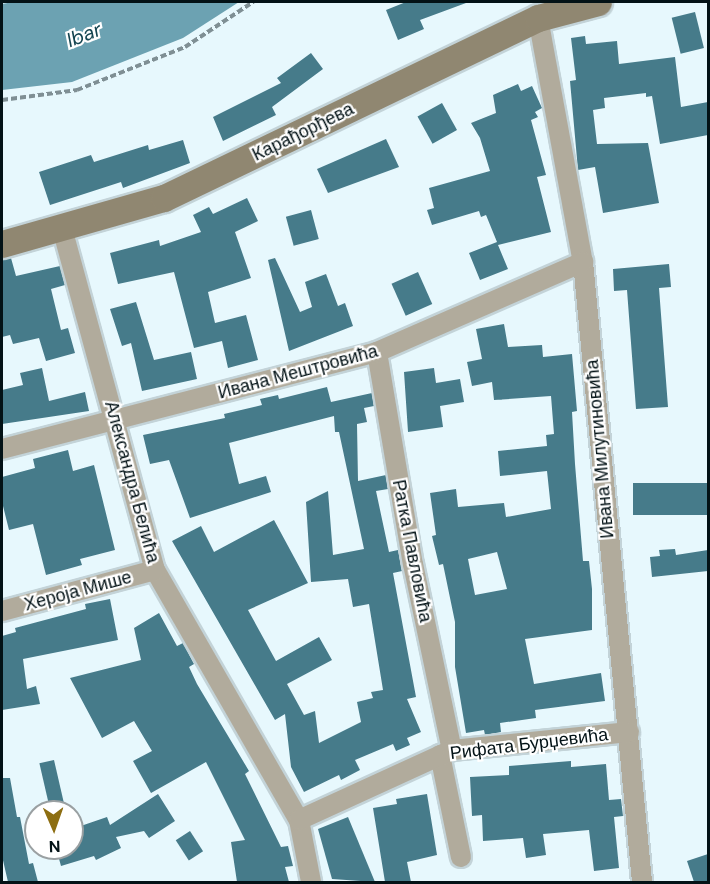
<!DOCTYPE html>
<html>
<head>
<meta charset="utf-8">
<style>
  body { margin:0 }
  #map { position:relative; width:710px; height:884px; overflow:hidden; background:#e7f8fd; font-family:"DM Sans",sans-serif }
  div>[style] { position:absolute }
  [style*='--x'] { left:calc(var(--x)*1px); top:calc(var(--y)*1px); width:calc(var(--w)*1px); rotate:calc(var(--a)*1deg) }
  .water>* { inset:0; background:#6ca2b2 }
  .building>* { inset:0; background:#467b8a; transform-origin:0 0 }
  .path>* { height:4px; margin-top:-2px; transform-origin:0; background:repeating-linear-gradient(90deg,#7f8f94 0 6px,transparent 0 9px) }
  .roads { filter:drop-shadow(2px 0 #c3d3d8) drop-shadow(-2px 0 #c3d3d8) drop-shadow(0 2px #c3d3d8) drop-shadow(0 -2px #c3d3d8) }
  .street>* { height:20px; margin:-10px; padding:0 10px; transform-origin:10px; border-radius:10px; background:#b1ab9c }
  .secondary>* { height:27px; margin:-13.5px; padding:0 13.5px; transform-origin:13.5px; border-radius:13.5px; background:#908771 }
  span { translate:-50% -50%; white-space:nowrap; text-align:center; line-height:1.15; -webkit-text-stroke:4.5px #fff; paint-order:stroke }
  .street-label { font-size:18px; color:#031216 }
  .water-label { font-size:20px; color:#154551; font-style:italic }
  .frame { position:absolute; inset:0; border:3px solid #031216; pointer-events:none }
  .north { position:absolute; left:24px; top:800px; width:60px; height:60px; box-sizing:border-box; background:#fff; border:2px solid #9aa0a2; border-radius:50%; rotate:178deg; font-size:16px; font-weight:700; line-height:24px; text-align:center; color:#031216 }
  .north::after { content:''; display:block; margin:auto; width:21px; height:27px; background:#8d6e12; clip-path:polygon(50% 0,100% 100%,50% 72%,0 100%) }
</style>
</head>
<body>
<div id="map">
  <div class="water">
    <div style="clip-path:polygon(13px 2px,239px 2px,183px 38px,72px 82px,2px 90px,2px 4px)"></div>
  </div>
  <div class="building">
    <div style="clip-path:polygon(406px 2px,465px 2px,466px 3px,420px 20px,424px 29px,398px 40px,386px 10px)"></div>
    <div style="left:695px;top:12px;width:37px;height:24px;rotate:76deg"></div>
    <div style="clip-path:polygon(585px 36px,586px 44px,617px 41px,619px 64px,675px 57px,681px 107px,708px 102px,708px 135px,660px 144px,652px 96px,646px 97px,646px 93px,604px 98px,605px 108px,593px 110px,597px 144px,648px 143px,659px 203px,603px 213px,595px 167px,578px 170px,570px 81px,576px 80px,571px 38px)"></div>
    <div style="clip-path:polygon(311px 53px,323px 69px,272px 107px,276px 115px,223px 141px,213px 117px,281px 83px,277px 78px)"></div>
    <div style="clip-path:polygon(518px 84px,521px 91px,532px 86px,542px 108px,535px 112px,538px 117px,531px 120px,546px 175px,537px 177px,551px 232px,498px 245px,508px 269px,480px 280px,469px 253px,497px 242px,486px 215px,481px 217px,479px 211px,432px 225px,427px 210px,434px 208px,429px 188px,490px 171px,480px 138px,471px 123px,496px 113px,493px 95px)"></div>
    <div style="left:442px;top:103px;width:31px;height:28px;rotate:61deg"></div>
    <div style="clip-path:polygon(386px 139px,399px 167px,328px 193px,317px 169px)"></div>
    <div style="clip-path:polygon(183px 140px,190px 163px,123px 188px,121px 182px,50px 205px,39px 172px,91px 155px,94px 162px,148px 145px,149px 150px)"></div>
    <div style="clip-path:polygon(247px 198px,258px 221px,235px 232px,251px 278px,208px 292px,215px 323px,246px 315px,258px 360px,228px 368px,222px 341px,194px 348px,174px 272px,118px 284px,110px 253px,159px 240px,160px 246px,201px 232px,193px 215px,209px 207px,213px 214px)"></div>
    <div style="left:311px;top:210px;width:30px;height:26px;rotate:75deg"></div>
    <div style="clip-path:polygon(11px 258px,16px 276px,60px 266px,65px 285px,51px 289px,61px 330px,68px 328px,75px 353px,46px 361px,39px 338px,13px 344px,10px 335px,2px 337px,2px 259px)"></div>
    <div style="clip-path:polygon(275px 258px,300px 312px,312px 307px,305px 282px,326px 274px,338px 306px,345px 303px,353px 326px,289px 351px,268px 260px)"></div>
    <div style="clip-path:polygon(669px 264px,671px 287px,659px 288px,668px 407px,636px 409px,627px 290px,614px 291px,613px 269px)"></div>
    <div style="left:418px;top:272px;width:35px;height:29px;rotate:66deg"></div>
    <div style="clip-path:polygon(136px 302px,154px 360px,191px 352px,197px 379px,142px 391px,131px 343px,122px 346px,110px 309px)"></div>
    <div style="clip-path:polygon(evenodd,504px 324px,508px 347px,542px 345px,543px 357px,572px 354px,577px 411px,572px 412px,575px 464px,583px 561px,589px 561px,592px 589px,592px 630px,525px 639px,534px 684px,601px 673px,605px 701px,535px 710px,536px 718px,500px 723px,501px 732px,485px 735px,484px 730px,466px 733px,455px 667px,455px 622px,443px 564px,439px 565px,432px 536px,436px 535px,430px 493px,456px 489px,458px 507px,504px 503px,506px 517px,551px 509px,547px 471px,500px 476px,498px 451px,547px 446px,546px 435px,554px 434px,551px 396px,494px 400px,492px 382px,472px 386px,467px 362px,482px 359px,476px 329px,504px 324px,497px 552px,507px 589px,475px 595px,468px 559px,497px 552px)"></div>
    <div style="clip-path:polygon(42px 368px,49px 401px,85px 392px,89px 411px,2px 424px,2px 390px,23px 385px,20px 373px)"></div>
    <div style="clip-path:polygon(434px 368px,436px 383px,460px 379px,464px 402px,440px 406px,443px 427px,408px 432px,404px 372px)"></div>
    <div style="clip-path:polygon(327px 387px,331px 402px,372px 393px,374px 406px,364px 408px,367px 422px,357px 424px,358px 481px,386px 475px,388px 489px,376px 491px,389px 552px,398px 550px,402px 571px,393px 573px,416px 697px,407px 699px,421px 732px,407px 738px,410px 745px,396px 751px,393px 744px,355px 760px,360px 770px,341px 780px,339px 775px,304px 792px,291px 767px,285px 714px,275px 720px,172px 541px,201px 526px,214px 552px,274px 520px,308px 583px,248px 610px,276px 661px,319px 637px,332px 660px,287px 684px,304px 715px,315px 711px,319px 743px,361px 722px,357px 702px,373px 698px,371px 692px,383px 690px,369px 604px,353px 607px,348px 579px,311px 582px,306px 502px,328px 491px,333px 555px,364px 549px,339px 432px,335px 432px,334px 416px,229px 443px,239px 484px,266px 476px,271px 492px,190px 518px,169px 460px,150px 464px,143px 435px,225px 418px,224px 414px,262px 405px,260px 399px,278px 395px,279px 399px)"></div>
    <div style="clip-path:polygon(68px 450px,73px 471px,94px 465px,115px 550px,80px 559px,82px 565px,46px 575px,33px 524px,9px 530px,2px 502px,2px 477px,35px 468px,33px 459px)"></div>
    <div style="left:708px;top:483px;width:32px;height:75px;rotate:90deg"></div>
    <div style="clip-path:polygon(675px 549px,676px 555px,708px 550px,708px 571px,652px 577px,650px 557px,660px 556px,659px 550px)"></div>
    <div style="clip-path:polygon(110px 599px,118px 640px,23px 659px,27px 689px,36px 686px,40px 704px,2px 710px,2px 636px,16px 632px,15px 628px,86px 609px,85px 604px)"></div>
    <div style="clip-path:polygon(159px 613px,177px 646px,183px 643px,194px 664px,189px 667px,197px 684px,249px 771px,245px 774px,281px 847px,288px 846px,293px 866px,285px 867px,289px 882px,237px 882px,231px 842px,245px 840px,206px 762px,151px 793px,133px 761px,152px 751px,134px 721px,102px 738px,70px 678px,141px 660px,134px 628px)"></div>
    <div style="left:54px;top:760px;width:53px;height:15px;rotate:77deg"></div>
    <div style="clip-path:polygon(571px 761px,571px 767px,606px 764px,609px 800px,621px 799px,623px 816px,614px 817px,619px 868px,594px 871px,589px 830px,543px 834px,546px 855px,526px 858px,523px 838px,483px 841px,482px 815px,472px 816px,470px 777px,509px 775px,509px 766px)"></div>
    <div style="clip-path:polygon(2px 778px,10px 778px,17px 817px,20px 817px,29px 864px,33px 863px,38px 882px,8px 882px,2px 856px)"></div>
    <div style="clip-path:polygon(158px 794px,175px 821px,149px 838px,144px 831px,116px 837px,121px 848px,96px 860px,94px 856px,61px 866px,56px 848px,72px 848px,72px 829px,107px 817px,110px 825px)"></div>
    <div style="clip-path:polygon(427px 794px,437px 855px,407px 862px,411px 882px,385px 882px,373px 808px,397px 804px,396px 799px)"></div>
    <div style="clip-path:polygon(348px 817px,375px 882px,332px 879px,318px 829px)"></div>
    <div style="left:190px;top:831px;width:24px;height:17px;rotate:57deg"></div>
    <div style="clip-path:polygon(708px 854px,708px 882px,694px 882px,687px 861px)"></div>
  </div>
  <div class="path">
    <div style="--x:2;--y:100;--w:76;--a:-7.6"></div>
    <div style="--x:77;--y:90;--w:116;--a:-21.7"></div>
    <div style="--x:185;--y:47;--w:82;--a:-33.5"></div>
  </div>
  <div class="roads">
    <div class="street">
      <div style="--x:538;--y:18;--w:248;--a:79.6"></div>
      <div style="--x:583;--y:262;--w:623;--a:84.56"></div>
      <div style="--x:62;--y:228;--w:354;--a:74.8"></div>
      <div style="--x:155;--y:570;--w:289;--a:60.1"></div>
      <div style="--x:299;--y:820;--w:63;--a:79"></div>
      <div style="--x:377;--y:352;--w:215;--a:80.4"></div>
      <div style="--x:413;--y:564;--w:190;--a:78.2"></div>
      <div style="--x:2;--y:449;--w:387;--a:-14.5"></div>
      <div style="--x:377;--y:352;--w:225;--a:-23.6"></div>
      <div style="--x:2;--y:611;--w:158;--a:-15"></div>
      <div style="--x:440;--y:755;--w:104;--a:78.4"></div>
      <div style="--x:299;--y:820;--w:168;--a:-24.6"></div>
      <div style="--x:452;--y:750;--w:178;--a:-5.8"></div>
    </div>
    <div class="secondary">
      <div style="--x:2;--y:244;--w:168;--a:-15.9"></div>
      <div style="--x:164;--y:198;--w:415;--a:-25.7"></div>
      <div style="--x:538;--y:18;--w:62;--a:-14.9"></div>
    </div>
  </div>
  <div class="street-label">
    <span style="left:303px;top:132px;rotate:-26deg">Карађорђева</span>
    <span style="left:298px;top:372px;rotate:-15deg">Ивана Мештровића</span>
    <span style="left:600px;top:449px;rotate:-95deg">Ивана Милутиновића</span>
    <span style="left:132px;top:482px;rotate:75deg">Александра Белића</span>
    <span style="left:412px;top:551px;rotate:79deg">Ратка Павловића</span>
    <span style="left:78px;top:591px;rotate:-15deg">Хероја Мише</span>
    <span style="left:529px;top:744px;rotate:-7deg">Рифата Бурџевића</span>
  </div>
  <div class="water-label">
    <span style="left:84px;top:35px;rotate:-21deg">Ibar</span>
  </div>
  <div class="frame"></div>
  <div class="north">N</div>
</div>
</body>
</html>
